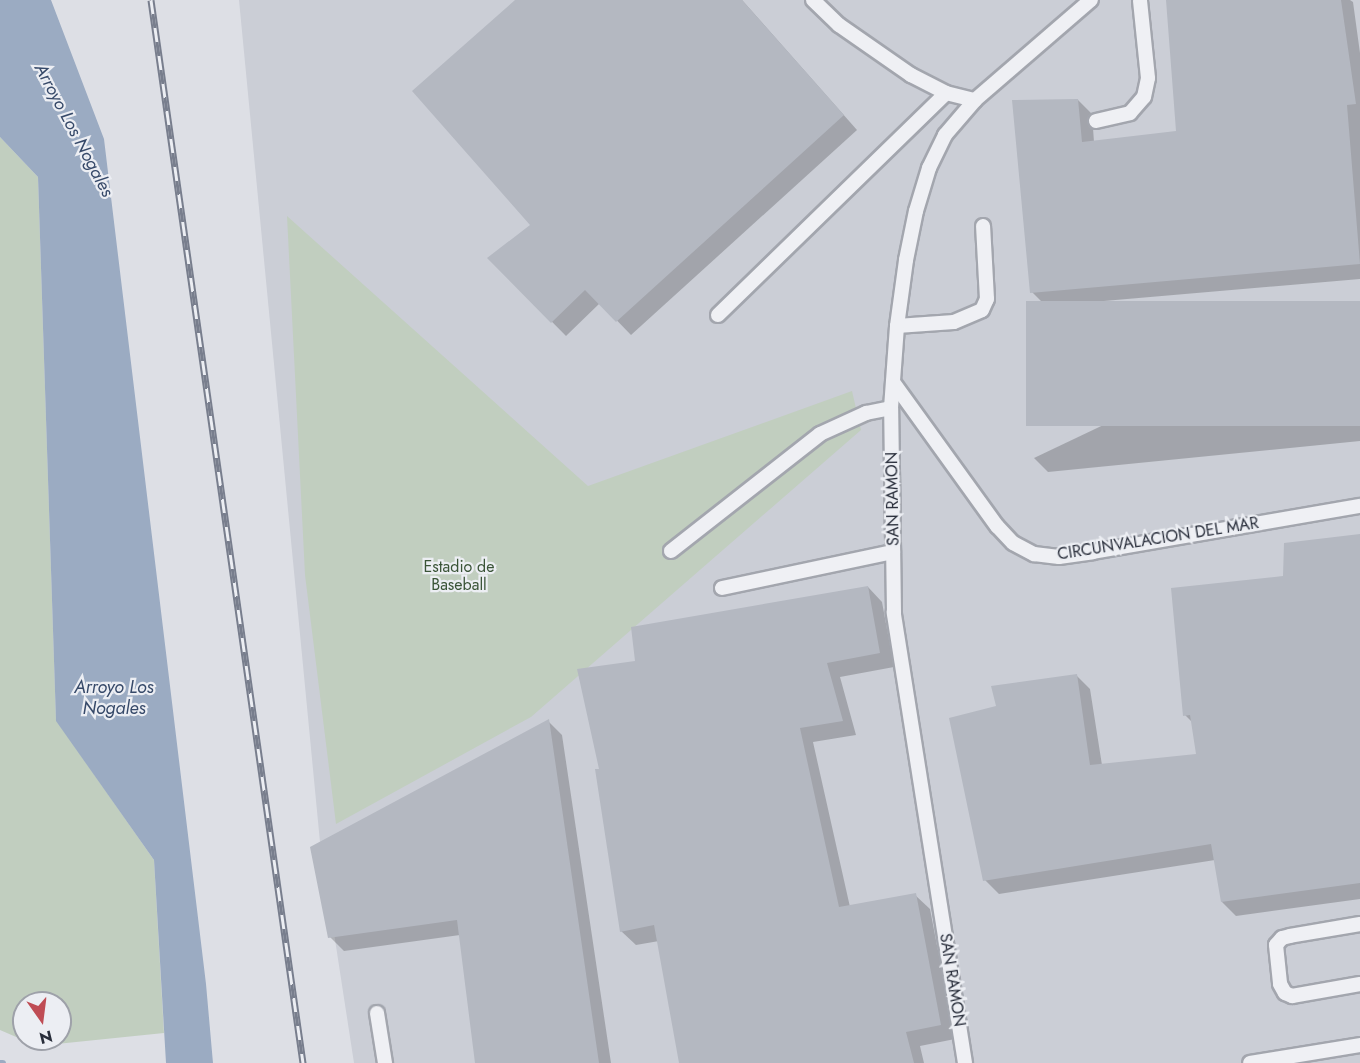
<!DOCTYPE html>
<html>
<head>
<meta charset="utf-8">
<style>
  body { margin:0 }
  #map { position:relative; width:1360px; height:1063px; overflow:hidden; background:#dddfe5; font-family:Jost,sans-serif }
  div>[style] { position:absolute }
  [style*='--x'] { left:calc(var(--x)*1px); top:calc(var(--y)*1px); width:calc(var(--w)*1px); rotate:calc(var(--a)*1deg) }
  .built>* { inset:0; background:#cbced6 }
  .green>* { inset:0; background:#c1cebf }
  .water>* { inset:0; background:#9babc2 }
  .shadow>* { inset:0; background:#0003 }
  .stream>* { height:7px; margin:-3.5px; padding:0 3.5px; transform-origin:3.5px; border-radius:3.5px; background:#9babc2 }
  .building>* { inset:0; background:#b4b8c1; transform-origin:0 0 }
  .roads { filter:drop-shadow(2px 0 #a3a6ae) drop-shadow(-2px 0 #a3a6ae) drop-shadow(0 2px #a3a6ae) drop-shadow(0 -2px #a3a6ae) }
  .service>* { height:14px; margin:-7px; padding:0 7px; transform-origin:7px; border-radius:7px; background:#eff0f4 }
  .rail>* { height:7px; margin-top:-3.5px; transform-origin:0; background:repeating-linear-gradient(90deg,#eceef3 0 14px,#787e8d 0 28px); box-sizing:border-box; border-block:2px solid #787e8d }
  span { translate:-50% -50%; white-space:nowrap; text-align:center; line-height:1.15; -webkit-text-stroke:4.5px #eceef3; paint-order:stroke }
  .street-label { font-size:16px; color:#282d3a }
  .park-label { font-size:16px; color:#3a5437 }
  .water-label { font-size:18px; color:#364969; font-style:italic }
  .north { position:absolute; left:12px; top:991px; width:60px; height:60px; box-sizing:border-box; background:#eceef3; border:2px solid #9ea1a9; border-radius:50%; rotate:166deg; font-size:16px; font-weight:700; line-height:24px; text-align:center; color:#282d3a }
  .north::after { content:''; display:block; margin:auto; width:21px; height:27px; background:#bf4c54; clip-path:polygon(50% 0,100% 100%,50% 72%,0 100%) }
</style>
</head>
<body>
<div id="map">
  <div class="built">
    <div style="clip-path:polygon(239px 0,1360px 0,1360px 1063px,354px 1063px,320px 842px)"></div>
  </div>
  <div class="green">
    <div style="clip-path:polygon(evenodd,0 137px,38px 177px,56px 720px,154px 860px,164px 1033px,37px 1046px,0 1030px,0 137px,24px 1003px,60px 1003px,60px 1039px,24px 1039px,24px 1003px)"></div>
    <div style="clip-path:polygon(287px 216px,588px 486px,852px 391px,861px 430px,531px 717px,336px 824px,305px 575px)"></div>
  </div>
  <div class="water">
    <div style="clip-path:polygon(0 0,51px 0,104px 139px,206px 984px,213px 1063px,166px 1063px,154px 860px,56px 721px,38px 177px,0 137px)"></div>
  </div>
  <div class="shadow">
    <div style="clip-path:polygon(517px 0,742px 0,857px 130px,631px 335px,600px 303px,566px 336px,489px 258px,532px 225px)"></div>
    <div style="clip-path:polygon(1168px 0,1350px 0,1353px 2px,1360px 53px,1360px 279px,1046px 306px,1032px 292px,1078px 100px,1092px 114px,1094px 142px,1178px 133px)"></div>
    <div style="clip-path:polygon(1360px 303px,1360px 441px,1048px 472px,1034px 458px)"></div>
    <div style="clip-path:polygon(1360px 536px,1360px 899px,1236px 916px,1222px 902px,1215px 860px,999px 894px,985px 880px,998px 707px,1076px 675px,1090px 689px,1102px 765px,1198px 755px,1193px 723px,1185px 715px,1285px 578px)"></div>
    <div style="clip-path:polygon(868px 587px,882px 602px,894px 667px,840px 677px,856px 735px,813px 742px,850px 907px,915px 895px,930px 909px,955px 1039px,920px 1046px,924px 1063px,681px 1063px,659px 941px,636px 945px,621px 931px,601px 770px,637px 662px)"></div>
    <div style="clip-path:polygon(548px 721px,562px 735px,611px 1063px,477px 1063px,460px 935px,344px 951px,330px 937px)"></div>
  </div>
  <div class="stream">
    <div style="--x:0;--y:1063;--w:2;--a:0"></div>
  </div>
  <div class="building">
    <div style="clip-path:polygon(515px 0,742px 0,844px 115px,616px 322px,585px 290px,551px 323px,487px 258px,530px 225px,412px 91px)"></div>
    <div style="clip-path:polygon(1166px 0,1341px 0,1356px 104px,1347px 105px,1360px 264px,1030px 293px,1012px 100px,1078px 99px,1082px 142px,1176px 131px)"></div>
    <div style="left:1360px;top:301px;width:125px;height:334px;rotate:90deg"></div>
    <div style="clip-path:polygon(1360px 534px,1360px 883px,1221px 902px,1211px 844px,983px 881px,949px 718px,996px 706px,991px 686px,1077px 674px,1090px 765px,1196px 754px,1190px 715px,1183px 716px,1171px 588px,1283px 576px,1284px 543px)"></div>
    <div style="clip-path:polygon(868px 586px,880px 653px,827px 663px,843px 721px,800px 728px,839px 907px,916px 893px,941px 1025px,906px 1032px,914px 1063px,679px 1063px,654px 925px,620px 932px,595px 769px,599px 769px,577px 669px,635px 661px,631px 627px)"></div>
    <div style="clip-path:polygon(549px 719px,599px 1063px,475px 1063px,457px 920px,328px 938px,310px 847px)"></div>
  </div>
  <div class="roads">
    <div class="service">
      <div style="--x:813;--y:0;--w:36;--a:44"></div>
      <div style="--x:839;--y:25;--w:88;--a:34.8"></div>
      <div style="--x:911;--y:75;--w:39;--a:27"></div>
      <div style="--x:946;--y:93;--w:30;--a:14"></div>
      <div style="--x:1096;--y:121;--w:35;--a:-13"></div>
      <div style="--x:1130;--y:113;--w:21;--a:-49"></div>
      <div style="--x:1144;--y:97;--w:19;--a:-78"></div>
      <div style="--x:1148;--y:78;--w:78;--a:-95.9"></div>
      <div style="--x:718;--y:315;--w:318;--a:-44.2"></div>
      <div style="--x:897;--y:326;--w:57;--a:-4"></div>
      <div style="--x:954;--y:322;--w:30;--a:-23"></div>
      <div style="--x:982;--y:310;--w:12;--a:-66"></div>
      <div style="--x:987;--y:299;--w:73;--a:-93.1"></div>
      <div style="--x:893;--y:382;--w:178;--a:54.2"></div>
      <div style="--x:997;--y:526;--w:23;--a:47"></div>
      <div style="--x:1013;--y:543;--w:24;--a:28"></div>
      <div style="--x:1034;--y:554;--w:25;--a:7"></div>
      <div style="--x:1059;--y:557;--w:34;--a:-8"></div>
      <div style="--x:1093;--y:552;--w:271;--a:-9.8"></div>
      <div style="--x:671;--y:551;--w:189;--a:-38.1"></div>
      <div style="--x:820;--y:434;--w:51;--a:-24.5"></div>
      <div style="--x:866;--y:413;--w:25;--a:-11"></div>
      <div style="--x:722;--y:588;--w:175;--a:-11.9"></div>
      <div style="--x:1360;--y:924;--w:71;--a:170.3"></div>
      <div style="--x:1290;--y:936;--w:8;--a:166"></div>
      <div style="--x:1282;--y:938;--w:9;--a:131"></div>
      <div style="--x:1276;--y:945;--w:39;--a:84"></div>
      <div style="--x:1280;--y:984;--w:10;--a:61"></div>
      <div style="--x:1285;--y:993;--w:8;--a:23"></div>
      <div style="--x:1292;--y:996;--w:69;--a:-10"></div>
      <div style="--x:377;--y:1013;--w:51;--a:80.9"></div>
      <div style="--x:965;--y:1063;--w:456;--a:-99"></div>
      <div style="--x:894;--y:613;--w:205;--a:-90.8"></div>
      <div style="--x:891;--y:408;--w:82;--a:-85.8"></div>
      <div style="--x:897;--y:326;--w:67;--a:-82.2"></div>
      <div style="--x:906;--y:260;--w:50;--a:-78.5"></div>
      <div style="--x:916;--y:211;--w:45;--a:-73.2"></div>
      <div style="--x:929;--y:168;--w:37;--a:-64"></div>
      <div style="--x:945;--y:135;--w:46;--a:-49.4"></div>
      <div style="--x:975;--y:100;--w:153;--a:-40.8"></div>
      <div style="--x:1250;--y:1063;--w:111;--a:-9.3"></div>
    </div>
  </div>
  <div class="rail">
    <div style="--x:151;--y:0;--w:1074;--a:81.86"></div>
  </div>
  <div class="street-label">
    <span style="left:893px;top:499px;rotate:-91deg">SAN RAMON</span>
    <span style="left:1158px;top:539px;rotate:-9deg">CIRCUNVALACION DEL MAR</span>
    <span style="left:952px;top:980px;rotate:81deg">SAN RAMON</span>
  </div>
  <div class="park-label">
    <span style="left:459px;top:576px">Estadio de<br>Baseball</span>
  </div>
  <div class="water-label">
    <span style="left:74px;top:130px;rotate:62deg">Arroyo Los Nogales</span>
    <span style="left:114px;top:698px">Arroyo Los<br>Nogales</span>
  </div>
  <div class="north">N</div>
</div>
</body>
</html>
